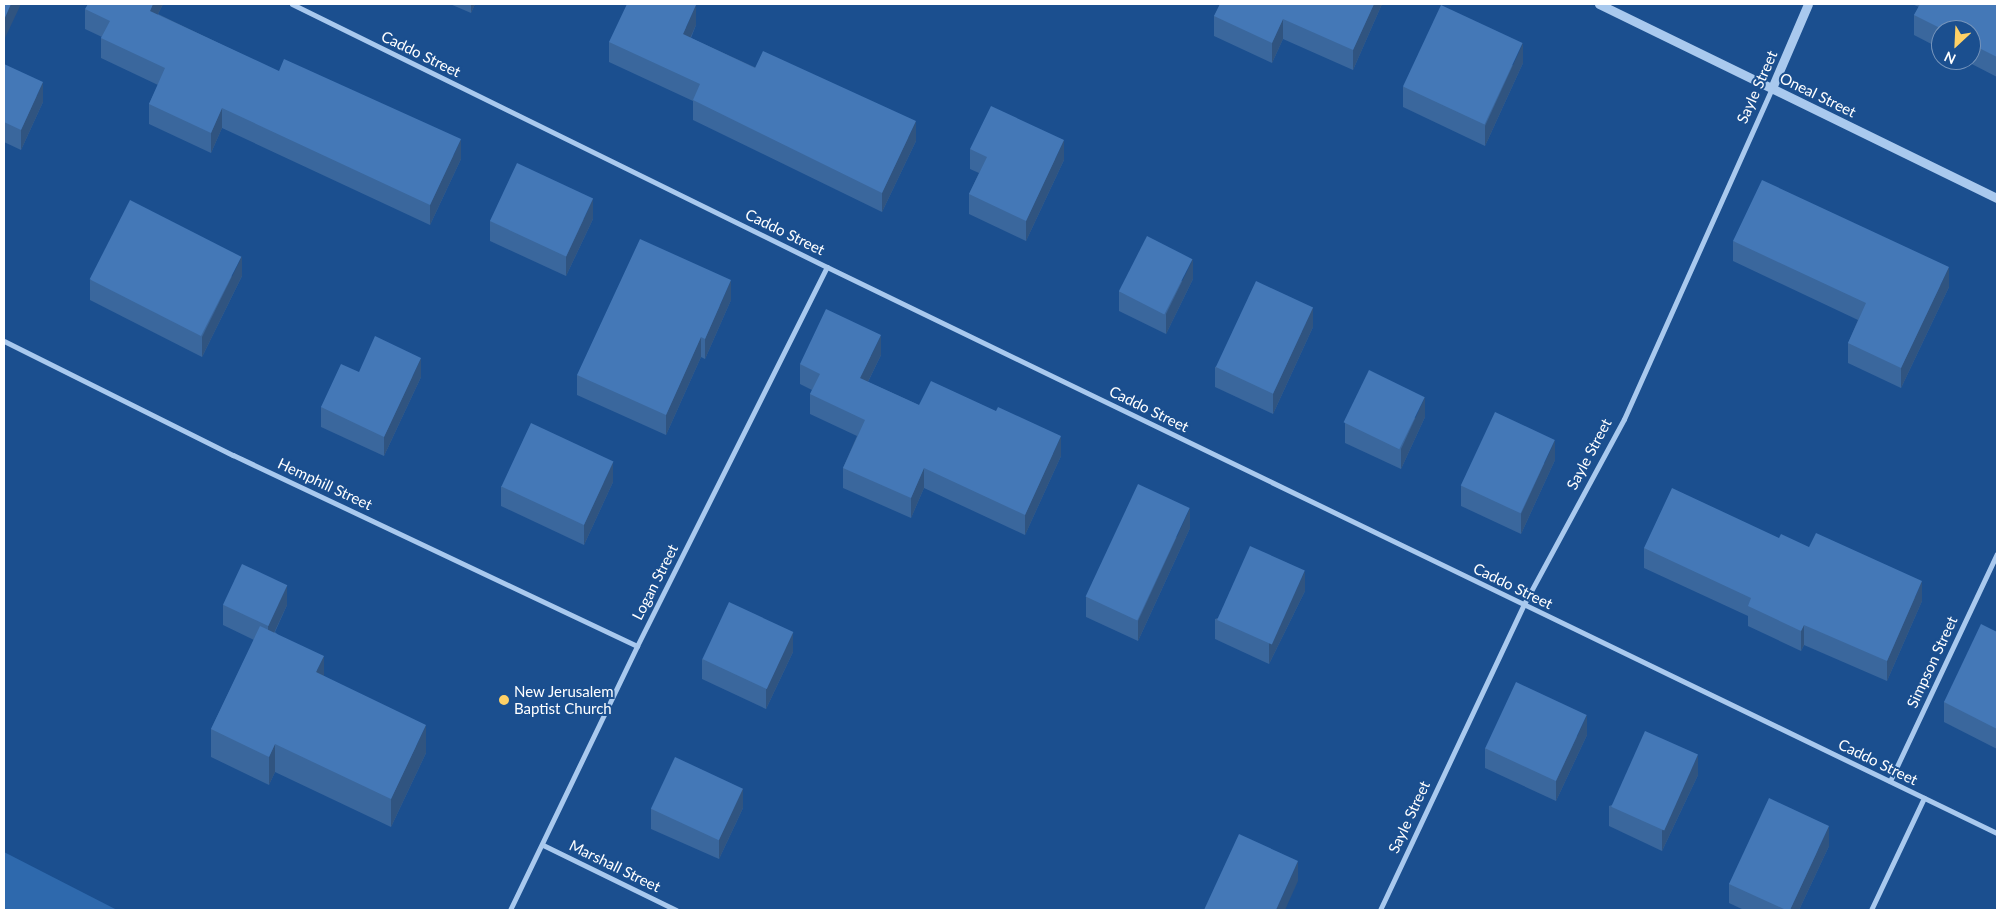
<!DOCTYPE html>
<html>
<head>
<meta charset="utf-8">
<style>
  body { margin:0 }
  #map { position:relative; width:2001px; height:914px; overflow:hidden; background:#1b4f8f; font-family:Lato,sans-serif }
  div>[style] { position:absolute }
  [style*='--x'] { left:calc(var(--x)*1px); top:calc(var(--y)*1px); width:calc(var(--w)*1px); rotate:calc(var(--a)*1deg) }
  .green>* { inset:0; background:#2e69ad }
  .minor>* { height:5px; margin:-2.5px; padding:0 2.5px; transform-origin:2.5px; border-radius:2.5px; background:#a9c9ee }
  .tertiary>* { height:9px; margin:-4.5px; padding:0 4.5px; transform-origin:4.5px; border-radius:4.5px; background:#a9c9ee }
  .wall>* { inset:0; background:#3a679d }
  .shaded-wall>* { inset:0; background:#305480 }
  .building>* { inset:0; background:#4478b7; transform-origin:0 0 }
  .dots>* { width:14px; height:14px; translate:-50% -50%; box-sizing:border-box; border:2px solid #1b4f8f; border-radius:50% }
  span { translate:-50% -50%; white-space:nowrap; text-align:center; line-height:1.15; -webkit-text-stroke:4px #1b4f8f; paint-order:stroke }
  .street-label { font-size:15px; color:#fff }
  .poi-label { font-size:15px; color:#fff }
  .left { translate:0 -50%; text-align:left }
  .frame { position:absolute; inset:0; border:5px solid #fff; pointer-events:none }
  .north { position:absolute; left:1931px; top:20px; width:50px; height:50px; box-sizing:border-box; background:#1b4f8f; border:1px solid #7695bc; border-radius:50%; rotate:205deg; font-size:14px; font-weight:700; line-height:20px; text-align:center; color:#fff }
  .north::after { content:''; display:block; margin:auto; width:18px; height:22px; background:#ffd166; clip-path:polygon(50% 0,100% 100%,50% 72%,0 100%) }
</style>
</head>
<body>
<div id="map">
  <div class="green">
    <div style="clip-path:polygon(4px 852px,117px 910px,4px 910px)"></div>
  </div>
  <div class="minor">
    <div style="--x:292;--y:4;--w:596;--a:26.18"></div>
    <div style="--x:827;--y:267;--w:1300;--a:25.82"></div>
    <div style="--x:4;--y:341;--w:256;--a:26.5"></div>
    <div style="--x:233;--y:455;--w:447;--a:25.3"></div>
    <div style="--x:1890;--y:781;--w:251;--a:-64.8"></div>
    <div style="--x:543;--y:845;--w:148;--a:26"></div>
    <div style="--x:510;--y:910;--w:293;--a:-64.3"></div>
    <div style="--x:637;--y:646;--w:424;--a:-63.4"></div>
    <div style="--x:1380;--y:910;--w:338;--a:-64.8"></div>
    <div style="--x:1524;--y:604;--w:210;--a:-61.6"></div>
    <div style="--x:1624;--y:419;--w:363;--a:-65.9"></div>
    <div style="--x:1871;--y:910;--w:124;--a:-64.7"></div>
  </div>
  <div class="tertiary">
    <div style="--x:1599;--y:4;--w:443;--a:26"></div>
    <div style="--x:1772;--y:88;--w:91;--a:-66.8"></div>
  </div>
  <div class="wall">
    <div style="clip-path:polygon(163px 4px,158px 14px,461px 159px,430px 225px,222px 128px,211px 153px,149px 124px,149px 104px,158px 85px,101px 58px,101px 38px,102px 37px,85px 29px,85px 9px)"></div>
    <div style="clip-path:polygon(450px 4px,475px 4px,471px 13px)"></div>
    <div style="clip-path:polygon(1220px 4px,1382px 4px,1353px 70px,1283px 39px,1272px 63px,1214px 36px,1214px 16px)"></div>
    <div style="clip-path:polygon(1912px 4px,1997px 4px,1997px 77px,1964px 60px,1971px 60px,1971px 30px,1941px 30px,1941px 49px,1914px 35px,1914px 15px,1919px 7px)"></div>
    <div style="clip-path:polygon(696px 25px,691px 38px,916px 141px,882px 212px,693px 120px,693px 101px,609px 62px,609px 42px)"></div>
    <div style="clip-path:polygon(1523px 63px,1485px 146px,1403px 107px,1403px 87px)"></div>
    <div style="clip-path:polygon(4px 64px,43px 102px,21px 150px,4px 142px)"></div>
    <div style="clip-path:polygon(970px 149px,1064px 160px,1026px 241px,969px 214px,969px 194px,979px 173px,970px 169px)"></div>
    <div style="clip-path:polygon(593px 219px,566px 276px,490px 241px,490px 221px)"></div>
    <div style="clip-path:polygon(1733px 241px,1949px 287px,1901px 388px,1848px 363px,1848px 343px,1858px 320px,1733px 261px)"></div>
    <div style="clip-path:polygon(242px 276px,202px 357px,90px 300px,90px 280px)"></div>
    <div style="clip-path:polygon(1193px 279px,1166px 334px,1119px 311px,1119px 291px)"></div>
    <div style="clip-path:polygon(731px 300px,705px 359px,701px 357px,666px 435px,577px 395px,577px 375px)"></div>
    <div style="clip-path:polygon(1313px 327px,1273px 414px,1215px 387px,1215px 367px)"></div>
    <div style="clip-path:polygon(881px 355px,868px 382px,919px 405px,1061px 456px,1025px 535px,924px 488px,911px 518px,843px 488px,843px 468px,857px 436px,810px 414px,810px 394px,812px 390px,800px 384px,800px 364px)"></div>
    <div style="clip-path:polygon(359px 372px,421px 377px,384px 456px,321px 427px,321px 407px)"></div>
    <div style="clip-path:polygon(1425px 417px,1401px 469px,1345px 443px,1345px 423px)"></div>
    <div style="clip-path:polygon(1555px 460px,1521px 534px,1461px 506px,1461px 486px)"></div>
    <div style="clip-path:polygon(613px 482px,584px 545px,501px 506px,501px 486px)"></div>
    <div style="clip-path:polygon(1190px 528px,1138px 641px,1086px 617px,1086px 597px)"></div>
    <div style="clip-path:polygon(1779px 538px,1922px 601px,1887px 681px,1804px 645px,1801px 651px,1748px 626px,1748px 616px,1644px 568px,1644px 548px)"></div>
    <div style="clip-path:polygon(1305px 591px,1269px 664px,1215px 639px,1215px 619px)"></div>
    <div style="clip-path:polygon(223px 605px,287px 605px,275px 632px,324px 676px,426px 753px,391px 827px,275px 772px,269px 785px,211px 757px,211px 729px,254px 640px,223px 625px)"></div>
    <div style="clip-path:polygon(1997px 632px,1997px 749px,1944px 722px,1944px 702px)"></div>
    <div style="clip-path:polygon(793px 652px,766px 709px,702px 679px,702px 659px)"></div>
    <div style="clip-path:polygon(1587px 735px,1556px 801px,1485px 768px,1485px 748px)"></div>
    <div style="clip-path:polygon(1698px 775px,1662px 851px,1609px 826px,1609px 806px)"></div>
    <div style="clip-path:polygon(743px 808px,719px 859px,651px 829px,651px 809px)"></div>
    <div style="clip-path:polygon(1829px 846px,1799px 910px,1744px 910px,1729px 903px,1729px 884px)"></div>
  </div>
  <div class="shaded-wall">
    <div style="clip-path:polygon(11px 4px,21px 4px,4px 40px,4px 20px)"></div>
    <div style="clip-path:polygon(153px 4px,163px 4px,150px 30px,150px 11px)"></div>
    <div style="clip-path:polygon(471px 4px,475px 4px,471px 13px)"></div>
    <div style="clip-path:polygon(1374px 4px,1382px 4px,1353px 70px,1353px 50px)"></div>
    <div style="clip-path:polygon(696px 5px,696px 25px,683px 54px,683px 34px)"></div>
    <div style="clip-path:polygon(1283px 19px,1283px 39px,1272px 63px,1272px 43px)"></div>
    <div style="clip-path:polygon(1523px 43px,1523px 63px,1485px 146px,1485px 126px)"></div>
    <div style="clip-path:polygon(43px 82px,43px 102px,21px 150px,21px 130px)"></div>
    <div style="clip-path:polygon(222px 108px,222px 128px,211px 153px,211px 133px)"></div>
    <div style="clip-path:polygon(916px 121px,916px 141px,882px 212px,882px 193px)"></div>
    <div style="clip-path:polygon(461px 139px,461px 159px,430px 225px,430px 205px)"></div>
    <div style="clip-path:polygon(1064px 140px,1064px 160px,1026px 241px,1026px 221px)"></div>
    <div style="clip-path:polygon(593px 199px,593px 219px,566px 276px,566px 257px)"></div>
    <div style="clip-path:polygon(242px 256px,242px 276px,202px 357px,202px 337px)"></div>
    <div style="clip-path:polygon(1193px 259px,1193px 279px,1166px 334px,1166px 314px)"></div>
    <div style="clip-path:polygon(1949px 267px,1949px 287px,1901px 388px,1901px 368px)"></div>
    <div style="clip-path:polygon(731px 280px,731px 300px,705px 359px,705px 339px)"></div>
    <div style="clip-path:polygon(1313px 307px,1313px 327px,1273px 414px,1273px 394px)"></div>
    <div style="clip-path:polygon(881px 335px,881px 355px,860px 398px,860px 378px)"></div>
    <div style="clip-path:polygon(701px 337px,701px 357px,666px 435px,666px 415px)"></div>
    <div style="clip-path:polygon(421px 358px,421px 377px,384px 456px,384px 437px)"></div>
    <div style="clip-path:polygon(1425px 397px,1425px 417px,1401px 469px,1401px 449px)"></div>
    <div style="clip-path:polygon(1061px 436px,1061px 456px,1025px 535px,1025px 515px)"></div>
    <div style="clip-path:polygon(1555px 440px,1555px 460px,1521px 534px,1521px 514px)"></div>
    <div style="clip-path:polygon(613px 462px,613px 482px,584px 545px,584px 525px)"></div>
    <div style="clip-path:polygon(924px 468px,924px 488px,911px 518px,911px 498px)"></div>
    <div style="clip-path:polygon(1190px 508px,1190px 528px,1138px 641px,1138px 621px)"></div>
    <div style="clip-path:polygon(1305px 571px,1305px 591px,1269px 664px,1269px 644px)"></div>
    <div style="clip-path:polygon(1922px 581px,1922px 601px,1887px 681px,1887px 661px)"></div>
    <div style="clip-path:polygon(287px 585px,287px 605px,268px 646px,268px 626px)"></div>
    <div style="clip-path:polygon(1804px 625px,1804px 645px,1801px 651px,1801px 631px)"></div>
    <div style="clip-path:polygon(793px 632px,793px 652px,766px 709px,766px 689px)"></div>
    <div style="clip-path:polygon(324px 656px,324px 684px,316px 672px)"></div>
    <div style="clip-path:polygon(1587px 715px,1587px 735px,1556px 801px,1556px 781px)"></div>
    <div style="clip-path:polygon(426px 725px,426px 753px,391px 827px,391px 799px)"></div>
    <div style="clip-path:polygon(275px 744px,275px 772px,269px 785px,269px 757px)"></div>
    <div style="clip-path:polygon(1698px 755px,1698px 775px,1662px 851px,1662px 831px)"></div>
    <div style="clip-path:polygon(743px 788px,743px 808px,719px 859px,719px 839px)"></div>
    <div style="clip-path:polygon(1829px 826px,1829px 846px,1799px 910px,1790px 910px)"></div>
    <div style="clip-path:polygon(1298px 861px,1298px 881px,1285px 910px,1276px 910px)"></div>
  </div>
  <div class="building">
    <div style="clip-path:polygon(4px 4px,11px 4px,4px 20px)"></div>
    <div style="clip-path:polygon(88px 4px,153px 4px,150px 11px,279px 71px,284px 59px,461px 139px,430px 205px,222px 108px,211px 133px,149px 104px,165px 68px,101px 38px,110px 21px,85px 9px)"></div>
    <div style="clip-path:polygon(627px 4px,693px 4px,696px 5px,683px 34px,755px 68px,763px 51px,916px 121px,882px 193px,693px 100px,700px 84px,609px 42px)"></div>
    <div style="clip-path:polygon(1220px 4px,1374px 4px,1353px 50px,1283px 19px,1272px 43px,1214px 16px)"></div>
    <div style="clip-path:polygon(1920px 4px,1997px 4px,1997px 57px,1971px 44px,1971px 30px,1944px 30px,1914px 15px)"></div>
    <div style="left:1441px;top:5px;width:90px;height:90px;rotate:25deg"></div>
    <div style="clip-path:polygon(4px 64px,43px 82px,21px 130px,4px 122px)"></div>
    <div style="clip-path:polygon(991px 106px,1064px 140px,1026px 221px,969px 194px,987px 157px,970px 149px)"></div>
    <div style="left:517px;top:163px;width:84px;height:64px;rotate:25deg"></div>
    <div style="clip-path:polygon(1762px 180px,1949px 267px,1901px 368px,1848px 343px,1866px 303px,1733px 241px)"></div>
    <div style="left:130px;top:200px;width:125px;height:89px;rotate:27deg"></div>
    <div style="left:1147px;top:236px;width:51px;height:62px;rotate:27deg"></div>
    <div style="clip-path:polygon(640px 239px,731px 280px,705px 339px,701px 337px,666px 415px,577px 375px)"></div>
    <div style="left:1256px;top:281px;width:63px;height:95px;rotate:25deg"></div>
    <div style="clip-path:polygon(826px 309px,881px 335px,860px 378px,919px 405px,931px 381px,996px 411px,998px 407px,1061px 436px,1025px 515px,924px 468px,911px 498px,843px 468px,865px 420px,810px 394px,820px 374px,800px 364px)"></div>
    <div style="clip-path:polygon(375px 336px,421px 358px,384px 437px,321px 407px,341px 364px,359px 372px)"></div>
    <div style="left:1369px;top:370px;width:62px;height:58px;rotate:26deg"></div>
    <div style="left:1495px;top:412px;width:66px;height:81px;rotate:25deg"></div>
    <div style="left:531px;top:423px;width:91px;height:70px;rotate:25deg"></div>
    <div style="left:1138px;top:484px;width:57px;height:124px;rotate:25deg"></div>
    <div style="clip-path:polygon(1672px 488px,1779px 538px,1781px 534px,1809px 547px,1816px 533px,1922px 581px,1887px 661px,1804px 625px,1801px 631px,1748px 606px,1751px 598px,1644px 548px)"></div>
    <div style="left:1250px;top:546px;width:60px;height:81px;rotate:24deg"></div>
    <div style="left:242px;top:564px;width:50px;height:45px;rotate:25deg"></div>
    <div style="left:729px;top:602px;width:71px;height:63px;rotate:25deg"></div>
    <div style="clip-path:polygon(1981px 624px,1997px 632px,1997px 729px,1944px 702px)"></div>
    <div style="clip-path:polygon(260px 626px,324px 656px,316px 672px,426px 725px,391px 799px,275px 744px,269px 757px,211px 729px)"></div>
    <div style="left:1516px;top:682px;width:78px;height:73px;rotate:25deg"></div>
    <div style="left:1645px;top:731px;width:58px;height:83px;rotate:24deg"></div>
    <div style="left:675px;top:757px;width:75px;height:57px;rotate:25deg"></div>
    <div style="clip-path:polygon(1769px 798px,1829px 826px,1790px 910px,1786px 910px,1729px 884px)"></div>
    <div style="clip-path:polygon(1239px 834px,1298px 861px,1276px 910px,1204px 910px)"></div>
  </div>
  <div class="dots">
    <div style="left:504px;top:700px;background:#ffd166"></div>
  </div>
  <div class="street-label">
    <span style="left:421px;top:54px;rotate:26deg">Caddo Street</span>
    <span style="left:1757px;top:87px;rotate:-66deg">Sayle Street</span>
    <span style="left:1818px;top:95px;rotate:26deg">Oneal Street</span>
    <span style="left:785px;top:232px;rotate:26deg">Caddo Street</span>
    <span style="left:1149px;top:409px;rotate:26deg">Caddo Street</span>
    <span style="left:1589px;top:454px;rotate:-62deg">Sayle Street</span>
    <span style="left:325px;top:484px;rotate:25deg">Hemphill Street</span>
    <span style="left:655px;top:582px;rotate:-63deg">Logan Street</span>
    <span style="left:1513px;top:586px;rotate:26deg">Caddo Street</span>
    <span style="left:1932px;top:662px;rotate:-65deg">Simpson Street</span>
    <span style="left:1878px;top:762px;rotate:26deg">Caddo Street</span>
    <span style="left:1409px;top:817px;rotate:-65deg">Sayle Street</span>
    <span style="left:615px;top:866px;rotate:26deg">Marshall Street</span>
  </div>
  <div class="poi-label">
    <span class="left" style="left:514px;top:700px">New Jerusalem<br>Baptist Church</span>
  </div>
  <div class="frame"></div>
  <div class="north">N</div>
</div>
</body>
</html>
